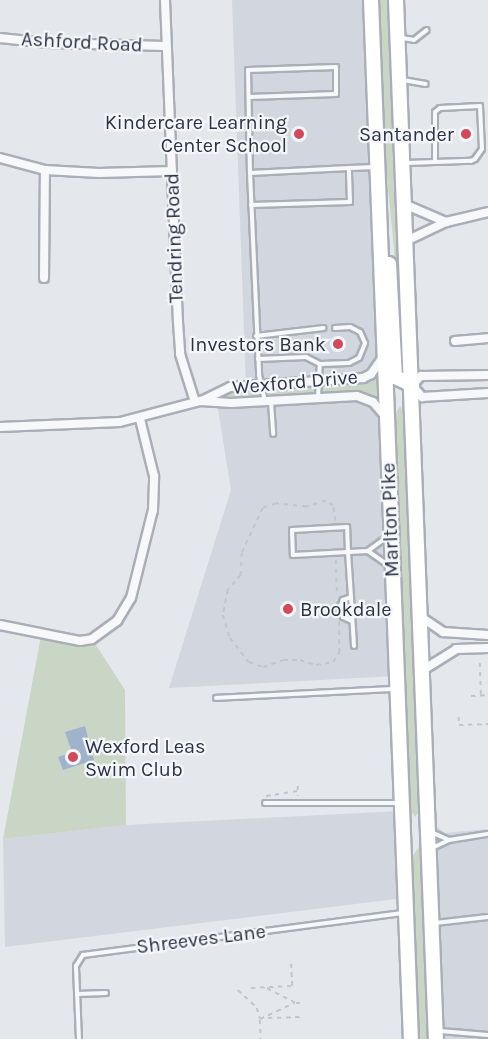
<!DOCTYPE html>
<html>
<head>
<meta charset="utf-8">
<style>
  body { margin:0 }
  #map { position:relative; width:488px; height:1039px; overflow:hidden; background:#e4e7ec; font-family:Karla,sans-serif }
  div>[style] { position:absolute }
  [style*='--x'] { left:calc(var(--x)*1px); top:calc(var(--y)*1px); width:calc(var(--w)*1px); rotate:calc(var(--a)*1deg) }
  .built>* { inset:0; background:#d2d6de }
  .green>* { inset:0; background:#c9d6c5 }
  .water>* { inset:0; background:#9fb4cc }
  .path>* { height:1.5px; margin-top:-0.75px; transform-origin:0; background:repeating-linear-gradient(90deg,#c2c5cb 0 4.5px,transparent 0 9px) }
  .roads { filter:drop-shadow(2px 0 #a9aeb7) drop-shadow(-2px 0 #a9aeb7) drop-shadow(0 2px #a9aeb7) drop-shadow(0 -2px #a9aeb7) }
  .service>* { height:4px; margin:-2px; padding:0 2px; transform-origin:2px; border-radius:2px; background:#f7f8fa }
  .minor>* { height:8px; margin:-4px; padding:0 4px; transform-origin:4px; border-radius:4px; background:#f7f8fa }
  .trunk>* { height:14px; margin:-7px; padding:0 7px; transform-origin:7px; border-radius:7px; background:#fff }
  .dots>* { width:16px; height:16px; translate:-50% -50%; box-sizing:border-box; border:3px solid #f4f6f9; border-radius:50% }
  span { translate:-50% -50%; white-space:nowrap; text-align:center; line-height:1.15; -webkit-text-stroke:4.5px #f4f6f9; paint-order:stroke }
  .street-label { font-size:20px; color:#2b3445 }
  .poi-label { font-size:20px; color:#2b3445 }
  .right { translate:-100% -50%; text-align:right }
  .left { translate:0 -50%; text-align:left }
</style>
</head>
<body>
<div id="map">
  <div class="built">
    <div style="clip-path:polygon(232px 0,371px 0,383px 357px,371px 374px,246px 386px)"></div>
    <div style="clip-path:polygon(365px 398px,385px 416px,396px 676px,169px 688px,231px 490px,217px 403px)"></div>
    <div style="clip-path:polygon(400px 811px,404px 898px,5px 947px,3px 839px,126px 825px)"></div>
    <div style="clip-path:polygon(430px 821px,445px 833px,488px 829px,488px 1039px,436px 1039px)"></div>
  </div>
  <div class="green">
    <div style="clip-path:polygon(378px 0,388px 0,403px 377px,399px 370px,394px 249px,384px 146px)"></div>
    <div style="clip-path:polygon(378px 366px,385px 416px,365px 398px,217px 403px,211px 393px,352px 380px)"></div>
    <div style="clip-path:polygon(400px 406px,405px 414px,420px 811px,415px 817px,409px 808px,394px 417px)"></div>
    <div style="clip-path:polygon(41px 636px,92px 639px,125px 690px,126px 825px,3px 839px)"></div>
    <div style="clip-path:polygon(419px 847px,422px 855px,429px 1039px,418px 1039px,412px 857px)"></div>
  </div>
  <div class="water">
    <div style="clip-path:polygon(85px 726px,94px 760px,63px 770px,58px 757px,72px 752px,65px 732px)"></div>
  </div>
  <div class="path">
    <div style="--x:335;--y:521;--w:15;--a:-98"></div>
    <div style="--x:333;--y:506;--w:9;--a:-144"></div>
    <div style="--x:326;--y:501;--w:21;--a:163"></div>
    <div style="--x:306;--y:507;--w:30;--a:-174"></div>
    <div style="--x:276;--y:504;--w:14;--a:163"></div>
    <div style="--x:263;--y:508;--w:50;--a:115"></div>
    <div style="--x:242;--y:553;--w:22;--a:93"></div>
    <div style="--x:241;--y:575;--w:20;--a:131"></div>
    <div style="--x:228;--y:590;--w:25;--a:101"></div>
    <div style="--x:223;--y:615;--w:24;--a:73"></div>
    <div style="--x:230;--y:638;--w:31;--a:52"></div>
    <div style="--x:249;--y:662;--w:15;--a:20"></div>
    <div style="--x:263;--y:667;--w:21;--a:-19"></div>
    <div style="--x:283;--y:660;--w:17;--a:0"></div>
    <div style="--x:300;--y:660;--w:17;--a:17"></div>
    <div style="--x:316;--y:665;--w:17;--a:-10"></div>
    <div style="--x:333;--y:662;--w:11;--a:-56"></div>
    <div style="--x:339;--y:653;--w:31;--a:-90"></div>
    <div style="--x:336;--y:560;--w:36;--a:88"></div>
    <div style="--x:480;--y:663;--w:32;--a:88"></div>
    <div style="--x:471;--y:696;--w:17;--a:-3"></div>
    <div style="--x:459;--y:717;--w:8;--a:90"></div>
    <div style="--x:459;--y:725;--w:29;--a:-2"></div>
    <div style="--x:298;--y:786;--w:10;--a:90"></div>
    <div style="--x:266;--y:796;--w:32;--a:-9"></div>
    <div style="--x:251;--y:988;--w:41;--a:-2.8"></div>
    <div style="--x:292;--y:986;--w:22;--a:-93"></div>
    <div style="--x:238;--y:990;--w:26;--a:43"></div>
    <div style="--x:257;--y:1008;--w:11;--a:75"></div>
    <div style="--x:260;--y:1019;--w:38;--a:-25"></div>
    <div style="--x:295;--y:1003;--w:35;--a:-153"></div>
    <div style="--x:296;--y:1003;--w:6;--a:0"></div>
    <div style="--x:268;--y:1018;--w:32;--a:-2"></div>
    <div style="--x:260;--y:1020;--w:19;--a:87"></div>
  </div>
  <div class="roads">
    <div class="service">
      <div style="--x:402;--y:38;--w:12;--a:9"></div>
      <div style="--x:414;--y:40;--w:16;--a:-38"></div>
      <div style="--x:403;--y:80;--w:23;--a:10"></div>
      <div style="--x:249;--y:97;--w:87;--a:-2"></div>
      <div style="--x:336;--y:94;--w:27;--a:-90"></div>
      <div style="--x:336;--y:67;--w:88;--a:178"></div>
      <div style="--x:248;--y:70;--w:103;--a:88.9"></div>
      <div style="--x:407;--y:163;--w:28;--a:-2"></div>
      <div style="--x:435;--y:162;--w:36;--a:-2"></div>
      <div style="--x:471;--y:161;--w:4;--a:-27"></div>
      <div style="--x:475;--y:159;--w:12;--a:-55"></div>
      <div style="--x:482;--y:149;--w:43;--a:-92.7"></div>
      <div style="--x:480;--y:106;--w:40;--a:177.1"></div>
      <div style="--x:440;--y:108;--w:6;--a:141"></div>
      <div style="--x:435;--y:112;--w:50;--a:90"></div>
      <div style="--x:349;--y:168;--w:27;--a:-2"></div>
      <div style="--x:251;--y:205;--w:99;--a:-1.7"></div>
      <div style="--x:350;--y:202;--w:34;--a:-92"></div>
      <div style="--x:349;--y:168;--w:99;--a:177.1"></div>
      <div style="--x:250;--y:173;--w:202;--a:87.4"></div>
      <div style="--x:259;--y:375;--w:26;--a:77"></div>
      <div style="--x:256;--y:336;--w:68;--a:-6.7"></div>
      <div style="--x:258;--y:359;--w:48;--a:-2.4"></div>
      <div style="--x:306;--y:357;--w:16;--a:27"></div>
      <div style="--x:320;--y:364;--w:29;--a:-2"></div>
      <div style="--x:349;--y:363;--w:11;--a:-27"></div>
      <div style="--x:359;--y:358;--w:16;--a:-68"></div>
      <div style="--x:365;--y:343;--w:12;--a:-114"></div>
      <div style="--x:360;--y:332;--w:11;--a:-153"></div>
      <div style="--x:350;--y:327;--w:15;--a:176"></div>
      <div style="--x:318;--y:398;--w:34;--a:-87"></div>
      <div style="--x:271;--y:402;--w:32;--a:86"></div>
      <div style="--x:387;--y:537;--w:24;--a:144"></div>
      <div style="--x:368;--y:551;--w:24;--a:35"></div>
      <div style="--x:351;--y:597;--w:9;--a:159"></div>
      <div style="--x:343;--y:600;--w:10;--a:114"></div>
      <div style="--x:339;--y:609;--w:9;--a:63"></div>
      <div style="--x:343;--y:617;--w:10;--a:24"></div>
      <div style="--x:354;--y:646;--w:49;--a:-93.5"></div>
      <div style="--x:351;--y:597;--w:45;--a:-93.8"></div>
      <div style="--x:348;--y:552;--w:25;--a:-92"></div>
      <div style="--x:347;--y:527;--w:55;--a:176.9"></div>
      <div style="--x:292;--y:530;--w:25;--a:88"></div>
      <div style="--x:293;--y:555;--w:55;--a:-3.1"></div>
      <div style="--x:348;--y:552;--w:20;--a:-3"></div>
      <div style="--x:216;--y:698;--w:179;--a:-2.9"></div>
      <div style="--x:265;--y:803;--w:134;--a:0"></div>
      <div style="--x:449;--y:840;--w:39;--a:-9"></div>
      <div style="--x:432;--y:848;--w:19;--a:-25"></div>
      <div style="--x:449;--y:840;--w:17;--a:-156"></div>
      <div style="--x:435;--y:923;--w:53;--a:-6.5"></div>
      <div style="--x:77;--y:994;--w:29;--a:-2"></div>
      <div style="--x:440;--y:1031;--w:48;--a:4.8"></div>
      <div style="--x:79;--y:1039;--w:73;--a:-92.4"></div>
      <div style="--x:76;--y:966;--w:13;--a:-58"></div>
      <div style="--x:83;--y:955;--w:324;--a:-7.5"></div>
    </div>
    <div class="minor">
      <div style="--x:165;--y:0;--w:322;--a:87.7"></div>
      <div style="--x:178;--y:322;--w:32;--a:86"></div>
      <div style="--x:180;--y:354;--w:50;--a:72.6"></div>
      <div style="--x:0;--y:38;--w:48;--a:5.9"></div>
      <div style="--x:48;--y:43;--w:117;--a:1.5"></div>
      <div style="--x:0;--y:158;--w:47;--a:14.9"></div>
      <div style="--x:45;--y:170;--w:54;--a:3.2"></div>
      <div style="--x:99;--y:173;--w:73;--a:-1.6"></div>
      <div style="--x:404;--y:204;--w:46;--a:23.2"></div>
      <div style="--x:446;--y:222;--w:44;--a:154.6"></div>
      <div style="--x:446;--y:222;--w:43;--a:-13.4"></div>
      <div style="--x:44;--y:278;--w:108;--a:-89.5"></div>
      <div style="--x:455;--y:341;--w:33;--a:-5"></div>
      <div style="--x:383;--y:357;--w:21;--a:125"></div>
      <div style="--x:371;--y:374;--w:9;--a:153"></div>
      <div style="--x:363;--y:378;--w:133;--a:176.1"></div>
      <div style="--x:230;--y:387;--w:32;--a:154"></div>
      <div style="--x:201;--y:401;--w:30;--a:4"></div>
      <div style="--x:231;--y:403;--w:126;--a:-3.2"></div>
      <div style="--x:357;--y:396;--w:17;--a:21"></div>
      <div style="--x:373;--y:402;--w:18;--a:49"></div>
      <div style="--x:488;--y:375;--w:67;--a:179.1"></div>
      <div style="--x:421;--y:376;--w:13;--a:135"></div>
      <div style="--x:412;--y:385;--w:16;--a:50"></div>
      <div style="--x:422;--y:397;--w:66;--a:-3.5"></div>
      <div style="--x:0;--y:427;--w:120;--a:-2.4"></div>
      <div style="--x:120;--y:422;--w:83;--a:-14.7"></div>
      <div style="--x:421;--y:617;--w:27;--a:34"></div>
      <div style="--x:443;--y:632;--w:45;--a:3.8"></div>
      <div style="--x:0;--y:625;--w:82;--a:11.3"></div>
      <div style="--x:80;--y:641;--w:12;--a:-9"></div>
      <div style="--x:92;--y:639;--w:31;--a:-36"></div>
      <div style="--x:117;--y:621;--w:27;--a:-59"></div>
      <div style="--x:131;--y:598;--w:91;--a:-76"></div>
      <div style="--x:153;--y:510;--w:34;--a:-88"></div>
      <div style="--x:154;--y:476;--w:59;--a:-103.8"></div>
      <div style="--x:423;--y:670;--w:39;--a:-32"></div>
      <div style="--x:456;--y:649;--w:32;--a:-2"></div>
    </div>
    <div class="trunk">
      <div style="--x:371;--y:0;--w:1040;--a:87.8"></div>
      <div style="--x:396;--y:0;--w:1040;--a:87.8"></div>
      <div style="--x:389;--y:264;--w:113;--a:87"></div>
      <div style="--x:395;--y:377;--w:19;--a:25"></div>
    </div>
  </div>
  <div class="dots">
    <div style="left:299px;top:134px;background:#d1495b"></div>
    <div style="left:466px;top:134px;background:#d1495b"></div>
    <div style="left:338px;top:344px;background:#d1495b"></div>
    <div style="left:288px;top:609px;background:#d1495b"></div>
    <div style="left:73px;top:757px;background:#d1495b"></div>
  </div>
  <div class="street-label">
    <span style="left:82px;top:42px;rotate:3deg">Ashford Road</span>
    <span style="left:174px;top:238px;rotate:-92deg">Tendring Road</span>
    <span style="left:295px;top:382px;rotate:-5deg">Wexford Drive</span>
    <span style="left:390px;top:520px;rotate:-92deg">Marlton Pike</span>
    <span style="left:201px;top:939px;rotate:-7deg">Shreeves Lane</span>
  </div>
  <div class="poi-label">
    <span class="right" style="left:287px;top:134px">Kindercare Learning<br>Center School</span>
    <span class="right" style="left:454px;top:134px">Santander</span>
    <span class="right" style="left:326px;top:344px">Investors Bank</span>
    <span class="left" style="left:300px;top:609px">Brookdale</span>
    <span class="left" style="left:85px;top:758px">Wexford Leas<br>Swim Club</span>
  </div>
</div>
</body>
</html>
